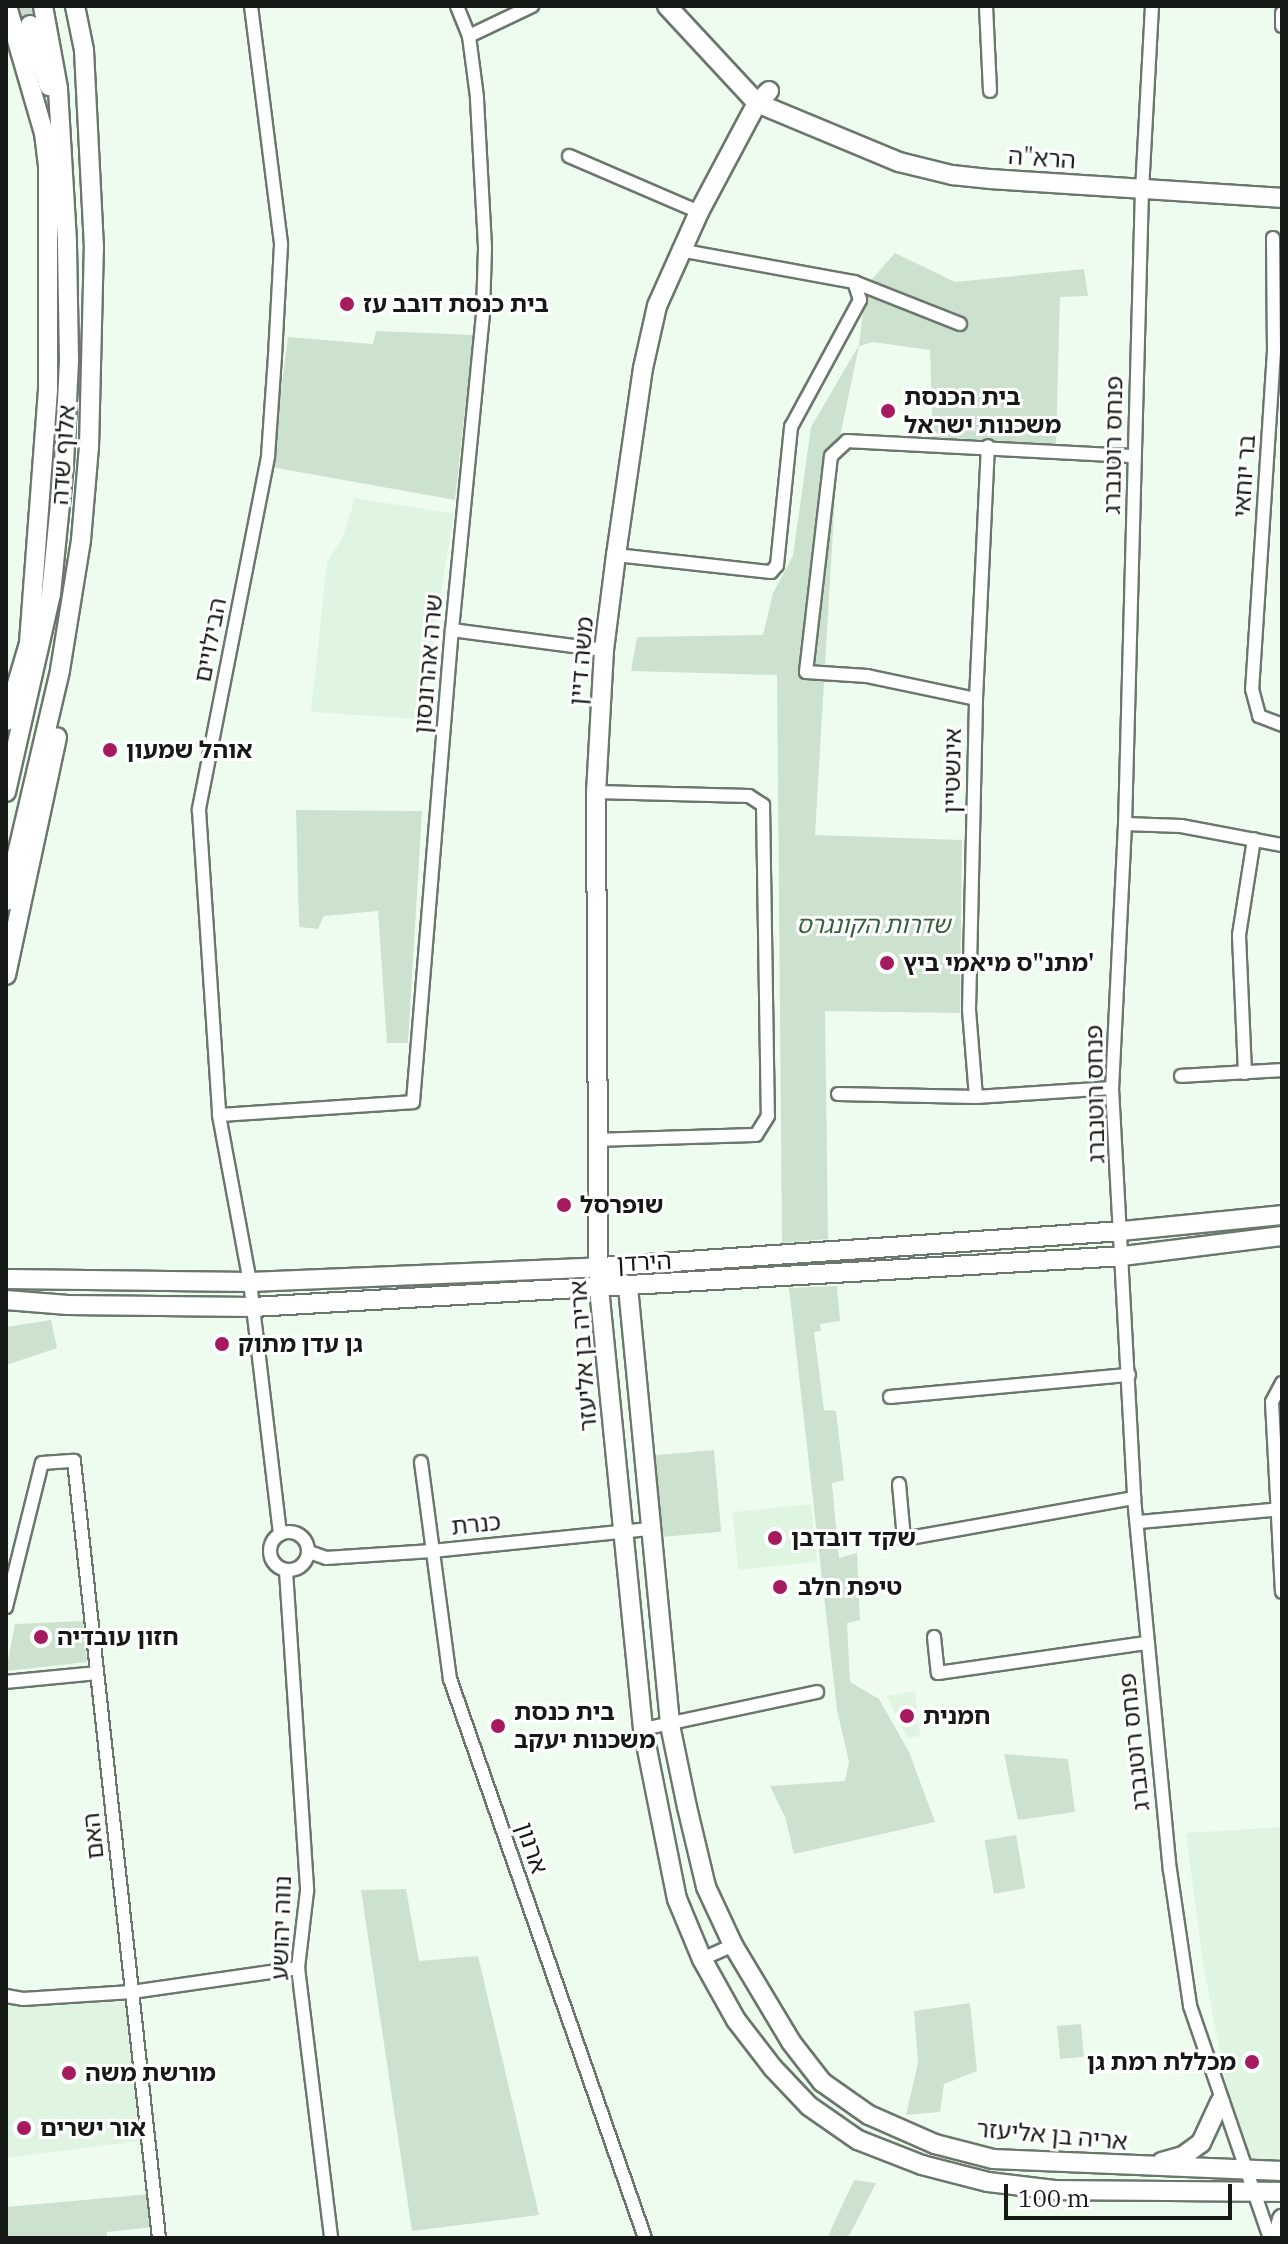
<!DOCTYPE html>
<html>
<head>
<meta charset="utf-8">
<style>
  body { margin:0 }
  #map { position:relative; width:1288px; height:2244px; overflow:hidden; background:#eefcef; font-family:"IBM Plex Serif","Noto Sans Hebrew",serif }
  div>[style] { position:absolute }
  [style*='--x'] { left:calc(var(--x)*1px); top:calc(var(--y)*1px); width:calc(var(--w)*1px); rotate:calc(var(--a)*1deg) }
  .built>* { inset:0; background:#dff4e1; transform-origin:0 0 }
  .green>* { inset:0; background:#cde2ce; transform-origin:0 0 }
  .secondary-tunnel>* { height:18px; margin-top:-9px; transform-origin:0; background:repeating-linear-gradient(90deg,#cddace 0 18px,transparent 0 27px) }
  .roads { filter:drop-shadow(2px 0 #6b776c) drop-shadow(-2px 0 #6b776c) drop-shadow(0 2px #6b776c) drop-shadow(0 -2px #6b776c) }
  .street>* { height:12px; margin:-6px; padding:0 6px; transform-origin:6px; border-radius:6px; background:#fff }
  .street>.ring { margin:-6px; padding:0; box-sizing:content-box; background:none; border:12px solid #fff; border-radius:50% }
  .secondary>* { height:18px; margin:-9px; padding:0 9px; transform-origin:9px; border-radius:9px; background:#fff }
  .dots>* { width:22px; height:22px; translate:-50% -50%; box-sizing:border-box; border:4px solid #fff; border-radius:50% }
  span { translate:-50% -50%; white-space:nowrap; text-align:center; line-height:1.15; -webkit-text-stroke:6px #fff; paint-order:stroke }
  .street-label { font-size:24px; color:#151a16 }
  .poi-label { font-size:24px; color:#151a16; font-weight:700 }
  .left { translate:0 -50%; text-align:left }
  .right { translate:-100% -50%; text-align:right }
  .park-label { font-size:24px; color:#34613b; font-style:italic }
  .frame { position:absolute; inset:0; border:8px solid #151a16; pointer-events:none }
  .scale { position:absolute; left:1004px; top:2184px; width:228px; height:36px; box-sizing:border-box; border:4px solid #151a16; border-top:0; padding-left:10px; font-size:24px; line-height:28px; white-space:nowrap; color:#151a16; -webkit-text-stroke:6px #fff; paint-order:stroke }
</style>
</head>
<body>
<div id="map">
  <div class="built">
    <div style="clip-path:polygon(355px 498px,454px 514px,420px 719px,311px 712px,327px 562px,343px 537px)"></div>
    <div style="left:811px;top:1504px;width:58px;height:79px;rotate:84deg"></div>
    <div style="clip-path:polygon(915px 1691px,920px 1736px,907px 1738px,887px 1696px)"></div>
    <div style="clip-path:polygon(1282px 1827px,1282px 2161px,1241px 2160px,1203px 1964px,1186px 1833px)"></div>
    <div style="clip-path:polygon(6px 2002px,125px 2002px,140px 2141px,6px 2158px)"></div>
  </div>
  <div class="green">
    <div style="clip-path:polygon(895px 253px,955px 282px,1084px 269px,1088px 296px,1060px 297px,1056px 444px,933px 437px,930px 350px,873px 342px,859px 346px,838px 446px,815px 835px,962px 840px,960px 1013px,825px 1011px,828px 1239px,782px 1243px,777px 675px,631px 671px,637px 637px,763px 635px,773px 593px,793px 556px,811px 427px,859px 345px,866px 286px)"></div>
    <div style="clip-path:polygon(376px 331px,473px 335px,455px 500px,271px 467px,288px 337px,373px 344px)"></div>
    <div style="clip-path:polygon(296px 810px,422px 811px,408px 1043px,387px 1043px,378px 911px,324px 916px,318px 929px,299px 927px)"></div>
    <div style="clip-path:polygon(837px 1286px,840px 1321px,820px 1324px,821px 1331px,814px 1332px,824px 1410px,836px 1411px,844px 1480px,832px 1483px,839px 1558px,857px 1553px,860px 1620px,847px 1623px,850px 1682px,879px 1699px,909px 1752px,935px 1822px,794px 1854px,785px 1817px,770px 1786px,845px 1781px,849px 1762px,837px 1710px,789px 1288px)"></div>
    <div style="clip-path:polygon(51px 1320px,57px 1348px,6px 1365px,6px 1327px)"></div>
    <div style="left:714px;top:1450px;width:82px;height:60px;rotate:85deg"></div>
    <div style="clip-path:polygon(83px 1621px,87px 1662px,6px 1671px,15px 1624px)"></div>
    <div style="clip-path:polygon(1004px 1754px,1068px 1759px,1075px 1812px,1018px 1820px)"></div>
    <div style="left:1016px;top:1835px;width:54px;height:32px;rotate:80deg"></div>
    <div style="clip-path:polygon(406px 1889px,419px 1961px,478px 1956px,539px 2215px,412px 2231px,361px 1890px)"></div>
    <div style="clip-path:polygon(970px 2003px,977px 2071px,944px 2084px,940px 2112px,906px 2115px,918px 2063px,914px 2011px)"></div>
    <div style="left:1081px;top:2024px;width:33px;height:24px;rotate:85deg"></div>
    <div style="clip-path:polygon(854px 2180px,876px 2183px,848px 2238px,827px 2238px)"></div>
    <div style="clip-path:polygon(150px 2194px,153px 2227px,107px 2232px,107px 2238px,6px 2238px,6px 2207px)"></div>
  </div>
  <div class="secondary-tunnel">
    <div style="--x:25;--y:6;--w:20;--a:75"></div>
  </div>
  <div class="roads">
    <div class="street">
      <div style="--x:251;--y:6;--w:241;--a:82.8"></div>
      <div style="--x:281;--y:245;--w:111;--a:93.1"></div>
      <div style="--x:275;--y:356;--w:101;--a:94"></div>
      <div style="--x:268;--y:457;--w:360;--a:101.1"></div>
      <div style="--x:199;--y:810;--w:306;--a:86.2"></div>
      <div style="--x:219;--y:1115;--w:170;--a:79.5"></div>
      <div style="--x:250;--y:1282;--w:254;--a:83.2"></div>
      <div style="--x:986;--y:6;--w:85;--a:87.3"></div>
      <div style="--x:1152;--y:6;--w:183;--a:93.1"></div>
      <div style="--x:1142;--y:189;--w:635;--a:91.53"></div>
      <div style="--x:1125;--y:824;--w:264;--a:92.8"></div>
      <div style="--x:1112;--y:1088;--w:411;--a:86.9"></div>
      <div style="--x:1134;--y:1498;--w:374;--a:84.5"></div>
      <div style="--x:1170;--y:1870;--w:137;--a:81.6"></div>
      <div style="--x:1190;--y:2006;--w:245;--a:71"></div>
      <div style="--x:1282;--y:13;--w:13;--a:90"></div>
      <div style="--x:469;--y:36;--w:70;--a:-25.5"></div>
      <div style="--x:569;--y:156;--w:142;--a:23.3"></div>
      <div style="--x:1273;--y:238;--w:113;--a:89.5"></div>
      <div style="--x:1274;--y:351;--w:339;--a:93.7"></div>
      <div style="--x:1252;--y:689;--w:28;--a:75"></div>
      <div style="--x:1259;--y:716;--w:25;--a:21"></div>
      <div style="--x:679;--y:250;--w:178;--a:10.4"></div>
      <div style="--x:854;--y:282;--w:114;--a:21.6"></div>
      <div style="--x:616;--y:555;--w:156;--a:6.3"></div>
      <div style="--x:771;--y:572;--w:9;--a:-49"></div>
      <div style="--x:777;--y:565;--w:139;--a:-84.2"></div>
      <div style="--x:791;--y:427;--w:145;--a:-61.5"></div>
      <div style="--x:860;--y:300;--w:19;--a:-108"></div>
      <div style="--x:452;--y:630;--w:153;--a:7.5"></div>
      <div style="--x:976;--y:699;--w:111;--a:-168.1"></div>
      <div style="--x:867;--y:676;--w:61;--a:-176.2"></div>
      <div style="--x:806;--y:672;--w:217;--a:-83.4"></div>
      <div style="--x:831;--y:456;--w:22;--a:-43"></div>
      <div style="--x:847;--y:441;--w:288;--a:3"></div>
      <div style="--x:596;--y:792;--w:153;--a:1.5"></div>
      <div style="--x:749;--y:796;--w:17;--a:33"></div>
      <div style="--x:763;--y:805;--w:311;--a:89.1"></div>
      <div style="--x:768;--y:1116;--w:22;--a:122"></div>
      <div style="--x:756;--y:1135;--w:156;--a:178.2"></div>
      <div style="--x:1125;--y:824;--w:56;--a:2"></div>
      <div style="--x:1181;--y:826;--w:103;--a:10.7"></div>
      <div style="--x:1245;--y:1073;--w:138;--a:-92.5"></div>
      <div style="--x:1239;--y:935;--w:97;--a:-81.1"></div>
      <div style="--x:1181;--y:1076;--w:101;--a:-3.4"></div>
      <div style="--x:838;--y:1094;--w:138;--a:1.2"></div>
      <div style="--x:976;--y:1097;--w:136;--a:-3.8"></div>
      <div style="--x:976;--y:1097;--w:87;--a:-94.6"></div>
      <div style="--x:969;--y:1010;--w:311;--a:-88.7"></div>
      <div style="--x:976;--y:699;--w:253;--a:-87.3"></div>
      <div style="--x:219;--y:1115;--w:194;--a:-3.8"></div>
      <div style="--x:413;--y:1102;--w:474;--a:-85.3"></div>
      <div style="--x:452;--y:630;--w:320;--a:-84.4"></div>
      <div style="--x:483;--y:312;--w:65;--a:-88.2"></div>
      <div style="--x:485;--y:247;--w:150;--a:-93.1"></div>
      <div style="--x:477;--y:97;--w:62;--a:-97.5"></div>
      <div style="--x:469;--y:36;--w:32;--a:-112"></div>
      <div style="--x:1282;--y:1383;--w:21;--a:118"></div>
      <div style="--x:1272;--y:1402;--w:190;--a:87"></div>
      <div style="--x:890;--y:1397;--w:240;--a:-5.3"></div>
      <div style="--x:421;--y:1462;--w:219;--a:82.4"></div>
      <div style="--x:450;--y:1679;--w:592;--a:70.77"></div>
      <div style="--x:899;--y:1484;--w:55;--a:84.8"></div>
      <div style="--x:904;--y:1539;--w:234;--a:-10.1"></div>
      <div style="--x:1139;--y:1522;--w:144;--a:-5.2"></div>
      <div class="ring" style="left:270px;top:1532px;width:26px;height:26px"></div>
      <div style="--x:309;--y:1552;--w:18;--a:19"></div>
      <div style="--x:326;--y:1558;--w:106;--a:-3.8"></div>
      <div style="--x:432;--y:1551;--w:218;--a:-5.8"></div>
      <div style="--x:286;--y:1571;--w:321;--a:86.2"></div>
      <div style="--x:307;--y:1891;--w:78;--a:96.7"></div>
      <div style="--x:298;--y:1968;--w:272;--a:83"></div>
      <div style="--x:6;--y:1607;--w:148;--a:-76"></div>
      <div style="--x:42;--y:1463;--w:32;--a:-4"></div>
      <div style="--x:74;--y:1461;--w:782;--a:83.76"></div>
      <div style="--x:934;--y:1637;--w:36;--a:84"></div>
      <div style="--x:938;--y:1673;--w:210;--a:-8.2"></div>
      <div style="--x:6;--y:1682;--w:91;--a:-5.6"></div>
      <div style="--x:643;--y:1729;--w:178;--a:-12"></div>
      <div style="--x:702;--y:1959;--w:34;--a:-24"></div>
      <div style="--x:6;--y:1996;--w:17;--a:10"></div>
      <div style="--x:23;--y:1999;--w:109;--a:-3.7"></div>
      <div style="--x:132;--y:1992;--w:168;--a:-8.2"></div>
    </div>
    <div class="secondary">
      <div style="--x:7;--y:6;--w:132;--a:73.8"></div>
      <div style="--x:44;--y:133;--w:32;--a:83"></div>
      <div style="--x:48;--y:165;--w:225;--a:90"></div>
      <div style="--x:48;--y:390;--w:256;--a:94.3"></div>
      <div style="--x:667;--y:6;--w:132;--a:47.1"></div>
      <div style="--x:757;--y:103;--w:154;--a:22.6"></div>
      <div style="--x:899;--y:162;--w:55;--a:13.8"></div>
      <div style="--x:952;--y:175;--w:39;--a:6"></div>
      <div style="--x:991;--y:179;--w:292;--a:3.7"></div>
      <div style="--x:30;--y:25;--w:64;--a:72.7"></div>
      <div style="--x:769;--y:91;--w:17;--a:135"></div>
      <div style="--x:757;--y:103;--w:123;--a:118"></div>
      <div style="--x:699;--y:212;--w:103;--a:114.1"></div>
      <div style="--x:657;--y:306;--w:64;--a:102.7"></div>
      <div style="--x:643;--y:368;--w:189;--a:98.2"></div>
      <div style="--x:616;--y:555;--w:96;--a:97.2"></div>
      <div style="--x:604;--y:650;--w:142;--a:93.2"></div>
      <div style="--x:596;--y:792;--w:496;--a:89.7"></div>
      <div style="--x:599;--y:1288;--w:443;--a:84.3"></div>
      <div style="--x:643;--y:1729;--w:173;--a:78.7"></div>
      <div style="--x:677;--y:1899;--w:65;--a:67.4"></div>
      <div style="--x:702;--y:1959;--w:70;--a:60.9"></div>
      <div style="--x:736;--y:2020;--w:61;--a:52.4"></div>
      <div style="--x:773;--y:2068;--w:52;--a:46.5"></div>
      <div style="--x:809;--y:2106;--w:60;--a:34.8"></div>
      <div style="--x:858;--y:2140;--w:69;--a:21.3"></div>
      <div style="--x:922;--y:2165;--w:68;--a:14.4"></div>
      <div style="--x:988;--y:2182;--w:67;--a:6.8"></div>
      <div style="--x:1055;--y:2190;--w:227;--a:0.5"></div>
      <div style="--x:6;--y:721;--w:84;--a:-73.5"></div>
      <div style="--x:6;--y:792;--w:203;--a:-77.2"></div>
      <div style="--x:51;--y:594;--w:132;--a:-84.3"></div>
      <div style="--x:64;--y:463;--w:103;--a:-87.2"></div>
      <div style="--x:69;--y:360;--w:119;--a:-91"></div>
      <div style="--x:67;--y:241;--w:153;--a:-93.4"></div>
      <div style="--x:58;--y:88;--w:83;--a:-100.4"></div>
      <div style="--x:6;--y:901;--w:237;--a:-76.8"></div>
      <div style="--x:60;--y:670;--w:132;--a:-80.8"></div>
      <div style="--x:81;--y:540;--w:93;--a:-85.1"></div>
      <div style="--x:89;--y:447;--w:199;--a:-88.6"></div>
      <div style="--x:94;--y:248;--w:198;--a:-92.9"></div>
      <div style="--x:84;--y:50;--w:45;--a:-101.6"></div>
      <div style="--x:6;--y:975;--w:243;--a:-77.9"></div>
      <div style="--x:601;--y:1267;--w:34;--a:37"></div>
      <div style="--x:628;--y:1287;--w:440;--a:84.5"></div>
      <div style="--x:670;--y:1725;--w:84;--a:78.3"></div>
      <div style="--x:687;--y:1807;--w:82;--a:76.6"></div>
      <div style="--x:706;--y:1887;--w:64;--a:65"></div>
      <div style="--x:733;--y:1945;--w:113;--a:59.1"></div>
      <div style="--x:791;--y:2042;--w:51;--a:52.2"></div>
      <div style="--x:822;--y:2082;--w:57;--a:35.1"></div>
      <div style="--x:869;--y:2115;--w:72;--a:23.7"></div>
      <div style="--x:935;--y:2144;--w:60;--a:14.5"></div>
      <div style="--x:993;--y:2159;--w:289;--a:2.4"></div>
      <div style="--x:6;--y:1279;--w:244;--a:0.7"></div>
      <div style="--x:250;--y:1282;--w:351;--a:-2.4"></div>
      <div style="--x:601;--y:1267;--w:522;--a:-3.95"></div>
      <div style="--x:1122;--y:1231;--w:161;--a:-5.7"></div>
      <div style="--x:6;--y:1300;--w:62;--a:4.6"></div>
      <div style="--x:68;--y:1305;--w:185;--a:0.6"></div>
      <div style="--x:253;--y:1307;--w:871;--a:-3.35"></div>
      <div style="--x:1123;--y:1256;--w:160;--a:-7.2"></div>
      <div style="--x:1162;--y:2162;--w:22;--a:-16"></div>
      <div style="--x:1183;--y:2156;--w:22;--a:-36"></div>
      <div style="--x:1201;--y:2143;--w:45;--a:-65.1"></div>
      <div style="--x:1277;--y:2238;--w:20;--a:-75"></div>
    </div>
  </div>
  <div class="dots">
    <div style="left:347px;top:304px;background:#a61a5e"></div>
    <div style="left:888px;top:411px;background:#a61a5e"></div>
    <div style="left:110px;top:750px;background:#a61a5e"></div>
    <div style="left:887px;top:963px;background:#a61a5e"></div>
    <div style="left:564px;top:1205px;background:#a61a5e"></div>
    <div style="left:222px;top:1344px;background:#a61a5e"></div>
    <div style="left:775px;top:1538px;background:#a61a5e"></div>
    <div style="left:780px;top:1587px;background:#a61a5e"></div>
    <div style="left:41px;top:1637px;background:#a61a5e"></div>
    <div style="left:907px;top:1716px;background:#a61a5e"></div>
    <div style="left:498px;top:1726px;background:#a61a5e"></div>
    <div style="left:1252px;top:2062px;background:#a61a5e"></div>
    <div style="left:69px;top:2073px;background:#a61a5e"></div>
    <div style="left:24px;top:2128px;background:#a61a5e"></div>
  </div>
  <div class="street-label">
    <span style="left:1042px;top:158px;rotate:4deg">הרא"ה</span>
    <span style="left:1113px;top:445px;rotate:-89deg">פנחס רוטנברג</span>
    <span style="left:63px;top:455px;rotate:-86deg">אלוף שדה</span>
    <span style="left:1244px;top:476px;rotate:-86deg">בר יוחאי</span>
    <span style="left:210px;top:640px;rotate:-79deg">הבילויים</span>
    <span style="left:581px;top:661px;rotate:-85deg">משה דיין</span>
    <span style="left:428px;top:664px;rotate:-85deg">שרה אהרונסון</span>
    <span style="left:952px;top:771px;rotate:-89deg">אינשטיין</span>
    <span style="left:1095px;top:1094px;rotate:-91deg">פנחס רוטנברג</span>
    <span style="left:644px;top:1262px;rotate:-3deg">הירדן</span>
    <span style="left:583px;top:1356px;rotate:-94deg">אריה בן אליעזר</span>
    <span style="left:476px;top:1524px;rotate:-6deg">כנרת</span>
    <span style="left:1134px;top:1742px;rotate:-96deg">פנחס רוטנברג</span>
    <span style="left:93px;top:1836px;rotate:-96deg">האם</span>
    <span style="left:532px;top:1848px;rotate:71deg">ארנון</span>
    <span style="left:281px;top:1928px;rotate:-88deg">נווה יהושע</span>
    <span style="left:1052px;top:2135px;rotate:5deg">אריה בן אליעזר</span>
  </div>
  <div class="poi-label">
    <span class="left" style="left:363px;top:304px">בית כנסת דובב עז</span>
    <span class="left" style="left:904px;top:411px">בית הכנסת<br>משכנות ישראל</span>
    <span class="left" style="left:126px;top:750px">אוהל שמעון</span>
    <span class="left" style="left:903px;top:963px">מתנ"ס מיאמי ביץ'</span>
    <span class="left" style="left:580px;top:1205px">שופרסל</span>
    <span class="left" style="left:238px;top:1344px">גן עדן מתוק</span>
    <span class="left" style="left:791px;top:1538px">שקד דובדבן</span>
    <span class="left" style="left:798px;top:1587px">טיפת חלב</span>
    <span class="left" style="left:57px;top:1637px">חזון עובדיה</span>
    <span class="left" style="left:514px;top:1726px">בית כנסת<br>משכנות יעקב</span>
    <span class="left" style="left:923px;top:1716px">חמנית</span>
    <span class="right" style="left:1236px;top:2062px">מכללת רמת גן</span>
    <span class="left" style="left:85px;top:2073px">מורשת משה</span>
    <span class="left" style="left:40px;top:2128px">אור ישרים</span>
  </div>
  <div class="park-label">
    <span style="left:873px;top:925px">שדרות הקונגרס</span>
  </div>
  <div class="frame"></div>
  <div class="scale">100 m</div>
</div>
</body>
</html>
